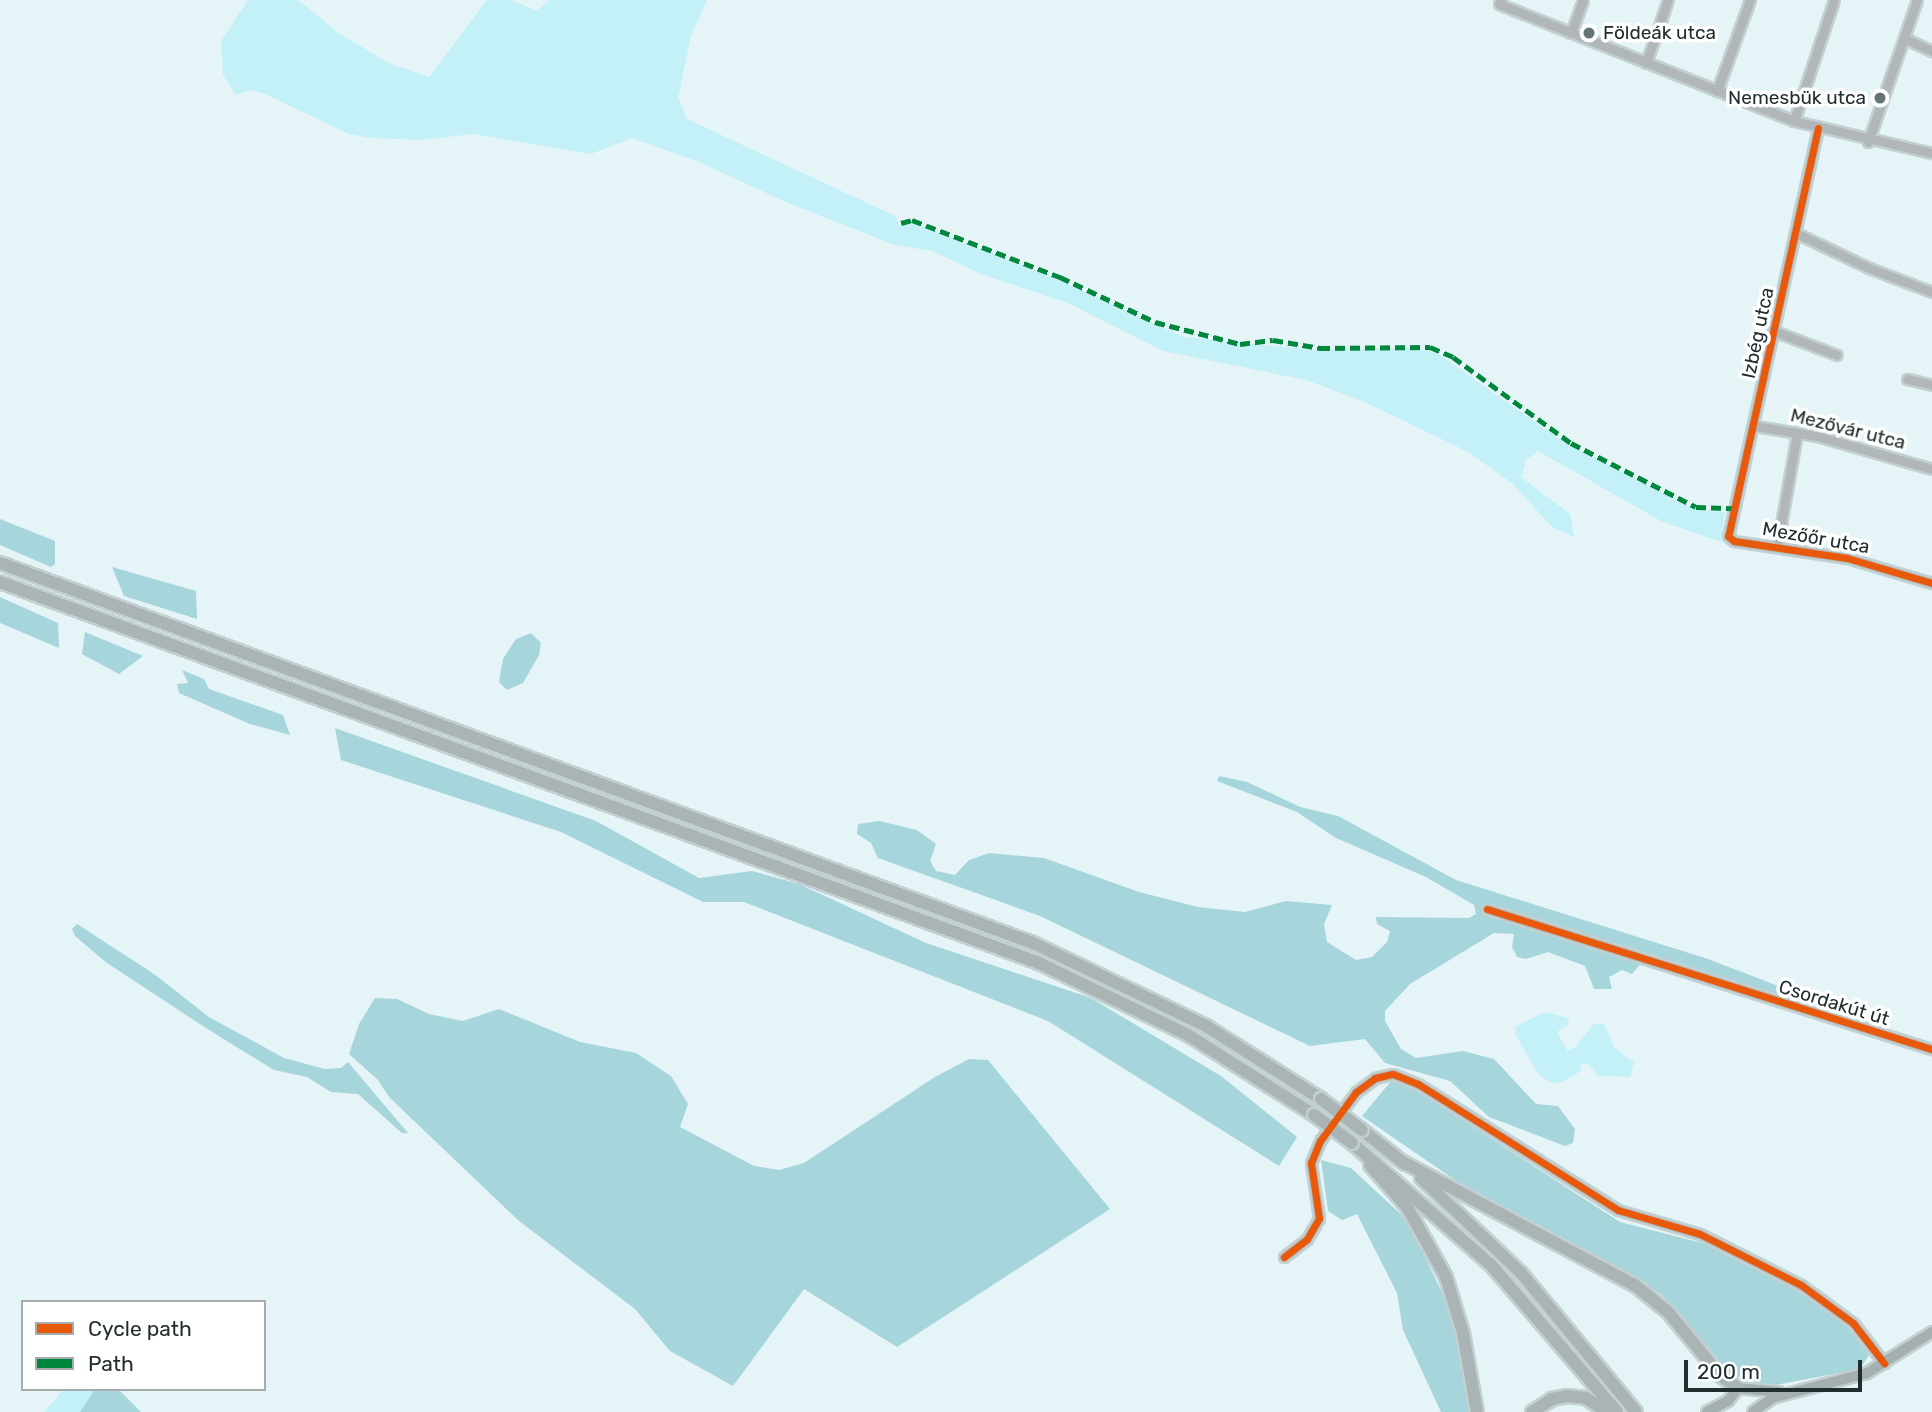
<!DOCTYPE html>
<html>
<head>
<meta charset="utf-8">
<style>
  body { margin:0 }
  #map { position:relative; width:1932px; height:1412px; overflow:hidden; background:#e5f4f6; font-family:Rubik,sans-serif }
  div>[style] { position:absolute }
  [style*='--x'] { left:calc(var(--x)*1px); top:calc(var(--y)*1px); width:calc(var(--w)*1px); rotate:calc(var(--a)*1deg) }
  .green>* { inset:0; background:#c4f1f7 }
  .forest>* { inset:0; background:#a6d5dc }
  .roads { filter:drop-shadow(2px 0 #c3d0d1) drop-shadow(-2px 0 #c3d0d1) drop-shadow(0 2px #c3d0d1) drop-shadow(0 -2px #c3d0d1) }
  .minor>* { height:9px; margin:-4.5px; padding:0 4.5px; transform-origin:4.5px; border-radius:4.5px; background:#b1b7b8 }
  .major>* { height:10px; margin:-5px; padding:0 5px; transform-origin:5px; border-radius:5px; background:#a6afb0 }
  .highway>* { height:12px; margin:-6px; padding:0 6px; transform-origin:6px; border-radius:6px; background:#aab4b5 }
  .bridges { filter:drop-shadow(2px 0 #c3d0d1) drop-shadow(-2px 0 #c3d0d1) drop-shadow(0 2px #c3d0d1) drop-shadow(0 -2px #c3d0d1) }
  .highway-bridge>* { height:12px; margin:-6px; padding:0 6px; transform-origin:6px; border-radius:6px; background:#aab4b5 }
  .quiet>* { height:5px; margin-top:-2.5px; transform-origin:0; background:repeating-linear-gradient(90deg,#00873e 0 10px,transparent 0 15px) }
  .cycleway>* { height:7px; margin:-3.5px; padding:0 3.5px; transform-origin:3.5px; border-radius:3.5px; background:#e8590c }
  .dots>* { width:19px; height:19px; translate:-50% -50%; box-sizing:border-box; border:4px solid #fff; border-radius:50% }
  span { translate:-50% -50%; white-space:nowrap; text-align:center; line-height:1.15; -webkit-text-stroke:7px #fff; paint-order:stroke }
  .poi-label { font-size:19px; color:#212e30 }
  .left { translate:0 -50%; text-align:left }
  .right { translate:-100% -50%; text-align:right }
  .street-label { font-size:19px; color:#212e30 }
  .legend { position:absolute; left:21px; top:1300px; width:245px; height:91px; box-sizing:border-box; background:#fff; border:2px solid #a6abac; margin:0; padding:9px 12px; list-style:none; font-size:21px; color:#212e30 }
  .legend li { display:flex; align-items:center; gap:14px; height:35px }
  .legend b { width:35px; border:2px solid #a6abac }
  .scale { position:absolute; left:1684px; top:1360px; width:178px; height:32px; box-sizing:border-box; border:4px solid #212e30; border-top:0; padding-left:9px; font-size:21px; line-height:24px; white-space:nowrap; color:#212e30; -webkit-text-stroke:5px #fff; paint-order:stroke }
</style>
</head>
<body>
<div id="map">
  <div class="green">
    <div style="clip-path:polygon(248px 0,298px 0,340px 34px,389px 63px,429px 77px,487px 0,512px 0,537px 11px,549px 0,707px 0,691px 36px,678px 98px,687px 119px,895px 216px,899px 225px,911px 222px,1052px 277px,1184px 337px,1315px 350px,1411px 348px,1437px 353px,1558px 438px,1681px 503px,1698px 510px,1725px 512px,1721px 542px,1661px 521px,1538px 451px,1526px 460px,1521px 477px,1570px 514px,1574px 537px,1552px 527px,1513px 484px,1468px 452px,1365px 402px,1306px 380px,1163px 351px,1068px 303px,981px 274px,932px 251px,895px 245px,788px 203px,699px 162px,632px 138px,591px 154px,473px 134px,422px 140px,371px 138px,349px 134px,265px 94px,250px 90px,236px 95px,223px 75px,221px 41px)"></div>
    <div style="clip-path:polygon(1545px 1012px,1568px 1018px,1569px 1024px,1557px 1032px,1567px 1050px,1574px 1048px,1594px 1024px,1604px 1024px,1614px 1047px,1634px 1062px,1630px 1077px,1598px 1076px,1588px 1064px,1581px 1064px,1581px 1071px,1562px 1082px,1551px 1083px,1538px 1074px,1516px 1036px,1515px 1027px)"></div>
    <div style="clip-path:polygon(64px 1389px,95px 1389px,80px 1412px,44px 1412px)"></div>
  </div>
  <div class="forest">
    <div style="clip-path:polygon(0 519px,55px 541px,55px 564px,51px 567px,0 545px)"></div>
    <div style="clip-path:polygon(112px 567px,196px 591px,197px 619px,124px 596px)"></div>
    <div style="clip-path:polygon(0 597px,58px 623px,59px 648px,0 623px)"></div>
    <div style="clip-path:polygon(85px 632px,143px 656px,119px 674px,82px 654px)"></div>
    <div style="clip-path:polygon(531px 633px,541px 643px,539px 655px,523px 683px,507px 690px,499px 682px,503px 659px,516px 639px)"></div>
    <div style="clip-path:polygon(182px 670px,204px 679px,209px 689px,283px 715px,290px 735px,250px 724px,179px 693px,177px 684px,188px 683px)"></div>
    <div style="clip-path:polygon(335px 728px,596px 821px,699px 878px,752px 871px,799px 884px,926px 943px,1091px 998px,1221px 1076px,1297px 1137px,1279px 1166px,1048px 1021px,744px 902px,703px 902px,561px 832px,341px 760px)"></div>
    <div style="clip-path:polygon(1219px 776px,1247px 782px,1300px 807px,1338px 816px,1456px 880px,1708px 959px,1786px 989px,1772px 997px,1643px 961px,1632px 974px,1622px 970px,1609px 977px,1612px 989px,1594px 989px,1585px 966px,1548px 952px,1526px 959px,1517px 957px,1512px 947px,1514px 934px,1494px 933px,1410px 984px,1385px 1011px,1385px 1021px,1401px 1049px,1416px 1058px,1463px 1051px,1494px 1059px,1536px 1104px,1558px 1106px,1575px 1129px,1573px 1143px,1565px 1146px,1489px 1117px,1450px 1081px,1385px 1063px,1365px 1039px,1310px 1046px,1040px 916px,878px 858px,871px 843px,857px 834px,858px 824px,879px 821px,917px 830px,936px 844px,930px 861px,936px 871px,955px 875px,969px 860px,989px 853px,1044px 858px,1139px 892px,1198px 907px,1245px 912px,1286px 901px,1332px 905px,1324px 924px,1327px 942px,1356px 960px,1372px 957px,1387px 942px,1390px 931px,1377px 924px,1376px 917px,1469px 918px,1476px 914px,1474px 905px,1426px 877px,1336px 838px,1297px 812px,1217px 781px)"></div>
    <div style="clip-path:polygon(77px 924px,154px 974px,209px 1017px,284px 1058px,325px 1069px,341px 1068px,348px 1062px,408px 1133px,402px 1133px,358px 1094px,331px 1092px,307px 1077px,274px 1070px,209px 1030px,107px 963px,75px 936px,72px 929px)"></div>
    <div style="clip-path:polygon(375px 998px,397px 999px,429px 1014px,463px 1021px,499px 1009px,580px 1042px,636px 1053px,671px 1076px,688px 1104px,680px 1127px,754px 1166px,779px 1170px,804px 1163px,935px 1077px,969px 1059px,988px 1060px,1110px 1209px,897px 1347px,804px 1289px,733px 1386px,670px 1351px,635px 1309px,519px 1221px,390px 1098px,377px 1079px,349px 1054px,359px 1024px)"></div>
    <div style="clip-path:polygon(1392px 1080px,1408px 1085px,1620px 1222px,1702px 1243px,1806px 1293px,1844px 1323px,1869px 1355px,1860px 1369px,1770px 1386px,1732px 1375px,1661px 1294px,1455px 1180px,1362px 1116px)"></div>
    <div style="clip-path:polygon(1321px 1160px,1351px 1168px,1407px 1220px,1452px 1313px,1471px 1412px,1441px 1412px,1403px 1330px,1397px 1293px,1357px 1214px,1342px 1220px,1328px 1211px)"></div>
    <div style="clip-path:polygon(95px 1389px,118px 1389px,141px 1412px,80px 1412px)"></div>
  </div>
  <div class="roads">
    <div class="minor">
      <div style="--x:1501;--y:0;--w:4;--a:117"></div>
      <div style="--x:1499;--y:4;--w:317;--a:21.6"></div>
      <div style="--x:1794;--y:121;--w:142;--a:13.1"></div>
      <div style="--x:1571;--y:33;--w:35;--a:-70"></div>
      <div style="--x:1906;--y:39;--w:29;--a:25"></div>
      <div style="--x:1646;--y:63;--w:67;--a:-70.8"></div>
      <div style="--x:1717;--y:91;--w:97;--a:-70.1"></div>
      <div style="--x:1794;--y:121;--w:127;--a:-71.7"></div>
      <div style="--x:1818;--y:128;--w:418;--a:102.4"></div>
      <div style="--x:1728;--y:536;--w:8;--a:40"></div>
      <div style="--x:1734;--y:541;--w:114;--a:8.6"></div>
      <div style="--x:1847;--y:558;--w:89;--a:16.4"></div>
      <div style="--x:1868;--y:142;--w:150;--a:-71"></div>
      <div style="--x:1796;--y:233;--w:81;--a:25.6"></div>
      <div style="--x:1869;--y:268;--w:67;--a:20.9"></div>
      <div style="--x:1774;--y:331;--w:67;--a:20.9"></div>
      <div style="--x:1907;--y:379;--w:26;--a:13"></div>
      <div style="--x:1755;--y:426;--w:63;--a:9.2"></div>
      <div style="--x:1817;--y:436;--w:120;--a:16"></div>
      <div style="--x:1777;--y:547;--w:116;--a:-80"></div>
      <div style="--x:1487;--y:909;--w:467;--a:17.5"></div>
      <div style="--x:1284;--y:1257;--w:29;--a:-38"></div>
      <div style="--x:1307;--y:1239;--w:24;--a:-60"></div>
      <div style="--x:1319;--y:1218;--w:56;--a:-98.3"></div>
      <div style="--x:1311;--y:1163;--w:24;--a:-68"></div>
      <div style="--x:1320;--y:1141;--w:61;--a:-53.7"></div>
      <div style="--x:1356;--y:1092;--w:24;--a:-36"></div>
      <div style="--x:1375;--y:1078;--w:18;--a:-13"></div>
      <div style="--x:1393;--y:1074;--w:27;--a:22"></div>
      <div style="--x:1418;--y:1084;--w:236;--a:32.2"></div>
      <div style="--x:1618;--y:1210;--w:85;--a:16.3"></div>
      <div style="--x:1700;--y:1234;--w:113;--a:26.8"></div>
      <div style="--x:1801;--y:1285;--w:64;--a:36.2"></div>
      <div style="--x:1853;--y:1323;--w:51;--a:52.2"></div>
    </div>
    <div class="major">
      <div style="--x:1707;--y:1412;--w:24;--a:-28"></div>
      <div style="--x:1728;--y:1401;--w:16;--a:-52"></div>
      <div style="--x:1738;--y:1388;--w:41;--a:5.6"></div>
      <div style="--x:1753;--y:1412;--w:24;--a:-36"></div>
      <div style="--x:1772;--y:1398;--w:98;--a:-14.7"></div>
      <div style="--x:1867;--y:1373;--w:77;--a:-32.2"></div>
    </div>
    <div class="highway">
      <div style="--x:0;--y:563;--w:1101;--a:20.2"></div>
      <div style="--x:1033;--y:943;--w:192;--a:25.6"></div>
      <div style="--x:1206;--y:1026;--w:136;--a:32.4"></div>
      <div style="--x:0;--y:582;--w:1107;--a:20.14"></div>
      <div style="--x:1039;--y:963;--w:165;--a:25.8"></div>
      <div style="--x:1188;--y:1035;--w:149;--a:32.4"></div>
      <div style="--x:1362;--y:1130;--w:55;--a:38.3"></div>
      <div style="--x:1352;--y:1143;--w:186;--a:41.3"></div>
      <div style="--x:1492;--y:1266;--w:192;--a:49.4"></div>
      <div style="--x:1401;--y:1161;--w:266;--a:28"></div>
      <div style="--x:1636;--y:1286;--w:41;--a:39.1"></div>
      <div style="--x:1668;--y:1312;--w:83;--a:50.4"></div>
      <div style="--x:1721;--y:1376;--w:21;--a:35"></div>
      <div style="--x:1370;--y:1165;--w:56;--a:48.6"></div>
      <div style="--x:1407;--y:1207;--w:80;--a:60.9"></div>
      <div style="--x:1446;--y:1277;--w:59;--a:73.1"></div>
      <div style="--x:1463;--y:1333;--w:80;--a:80"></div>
      <div style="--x:1421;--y:1178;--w:138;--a:43.5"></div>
      <div style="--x:1521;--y:1273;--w:180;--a:50.4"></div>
      <div style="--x:1532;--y:1412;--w:24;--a:-33"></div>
      <div style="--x:1552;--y:1399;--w:16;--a:-11"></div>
      <div style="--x:1568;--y:1396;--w:18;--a:6"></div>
      <div style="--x:1586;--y:1398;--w:25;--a:34"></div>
    </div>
  </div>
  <div class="bridges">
    <div class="highway-bridge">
      <div style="--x:1321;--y:1099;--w:51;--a:37.1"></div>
      <div style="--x:1314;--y:1115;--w:47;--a:36.4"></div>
    </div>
  </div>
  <div class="quiet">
    <div style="--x:901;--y:223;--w:11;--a:-15"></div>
    <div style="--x:912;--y:220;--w:159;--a:21.1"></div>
    <div style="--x:1060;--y:277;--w:105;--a:25.3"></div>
    <div style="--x:1155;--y:322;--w:88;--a:14.5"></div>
    <div style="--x:1240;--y:344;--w:33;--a:-7"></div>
    <div style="--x:1273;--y:340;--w:48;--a:9.7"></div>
    <div style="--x:1320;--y:348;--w:110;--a:-0.5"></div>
    <div style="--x:1430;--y:347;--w:25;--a:23"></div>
    <div style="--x:1453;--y:357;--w:146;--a:36.1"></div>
    <div style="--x:1571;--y:443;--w:140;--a:27.1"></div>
    <div style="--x:1696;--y:507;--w:37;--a:2"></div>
  </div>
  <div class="cycleway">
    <div style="--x:1818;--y:128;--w:418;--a:102.4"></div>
    <div style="--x:1728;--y:536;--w:8;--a:40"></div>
    <div style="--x:1734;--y:541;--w:114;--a:8.6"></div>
    <div style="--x:1847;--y:558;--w:89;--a:16.4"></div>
    <div style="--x:1487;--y:909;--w:467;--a:17.5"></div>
    <div style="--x:1284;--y:1257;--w:29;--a:-38"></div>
    <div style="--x:1307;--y:1239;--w:24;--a:-60"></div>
    <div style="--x:1319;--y:1218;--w:56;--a:-98.3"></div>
    <div style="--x:1311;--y:1163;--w:24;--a:-68"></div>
    <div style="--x:1320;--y:1141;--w:61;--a:-53.7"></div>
    <div style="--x:1356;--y:1092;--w:24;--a:-36"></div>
    <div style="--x:1375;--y:1078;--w:18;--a:-13"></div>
    <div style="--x:1393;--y:1074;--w:27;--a:22"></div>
    <div style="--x:1418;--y:1084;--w:236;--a:32.2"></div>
    <div style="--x:1618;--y:1210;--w:85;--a:16.3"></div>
    <div style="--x:1700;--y:1234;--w:113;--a:26.8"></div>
    <div style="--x:1801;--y:1285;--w:64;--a:36.2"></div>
    <div style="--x:1853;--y:1323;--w:51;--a:52.2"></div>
  </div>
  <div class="dots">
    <div style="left:1589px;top:33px;background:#667375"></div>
    <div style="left:1880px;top:98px;background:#667375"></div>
  </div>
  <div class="poi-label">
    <span class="left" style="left:1603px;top:33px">Földeák utca</span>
    <span class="right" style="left:1866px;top:98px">Nemesbük utca</span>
  </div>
  <div class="street-label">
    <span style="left:1758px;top:333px;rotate:-78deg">Izbég utca</span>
    <span style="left:1848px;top:429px;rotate:14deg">Mezővár utca</span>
    <span style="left:1816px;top:538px;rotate:10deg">Mezőőr utca</span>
    <span style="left:1834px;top:1003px;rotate:17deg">Csordakút út</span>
  </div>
  <ul class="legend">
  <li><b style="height:9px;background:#e8590c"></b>Cycle path</li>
  <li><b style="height:9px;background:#00873e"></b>Path</li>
  </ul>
  <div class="scale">200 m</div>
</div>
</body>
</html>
